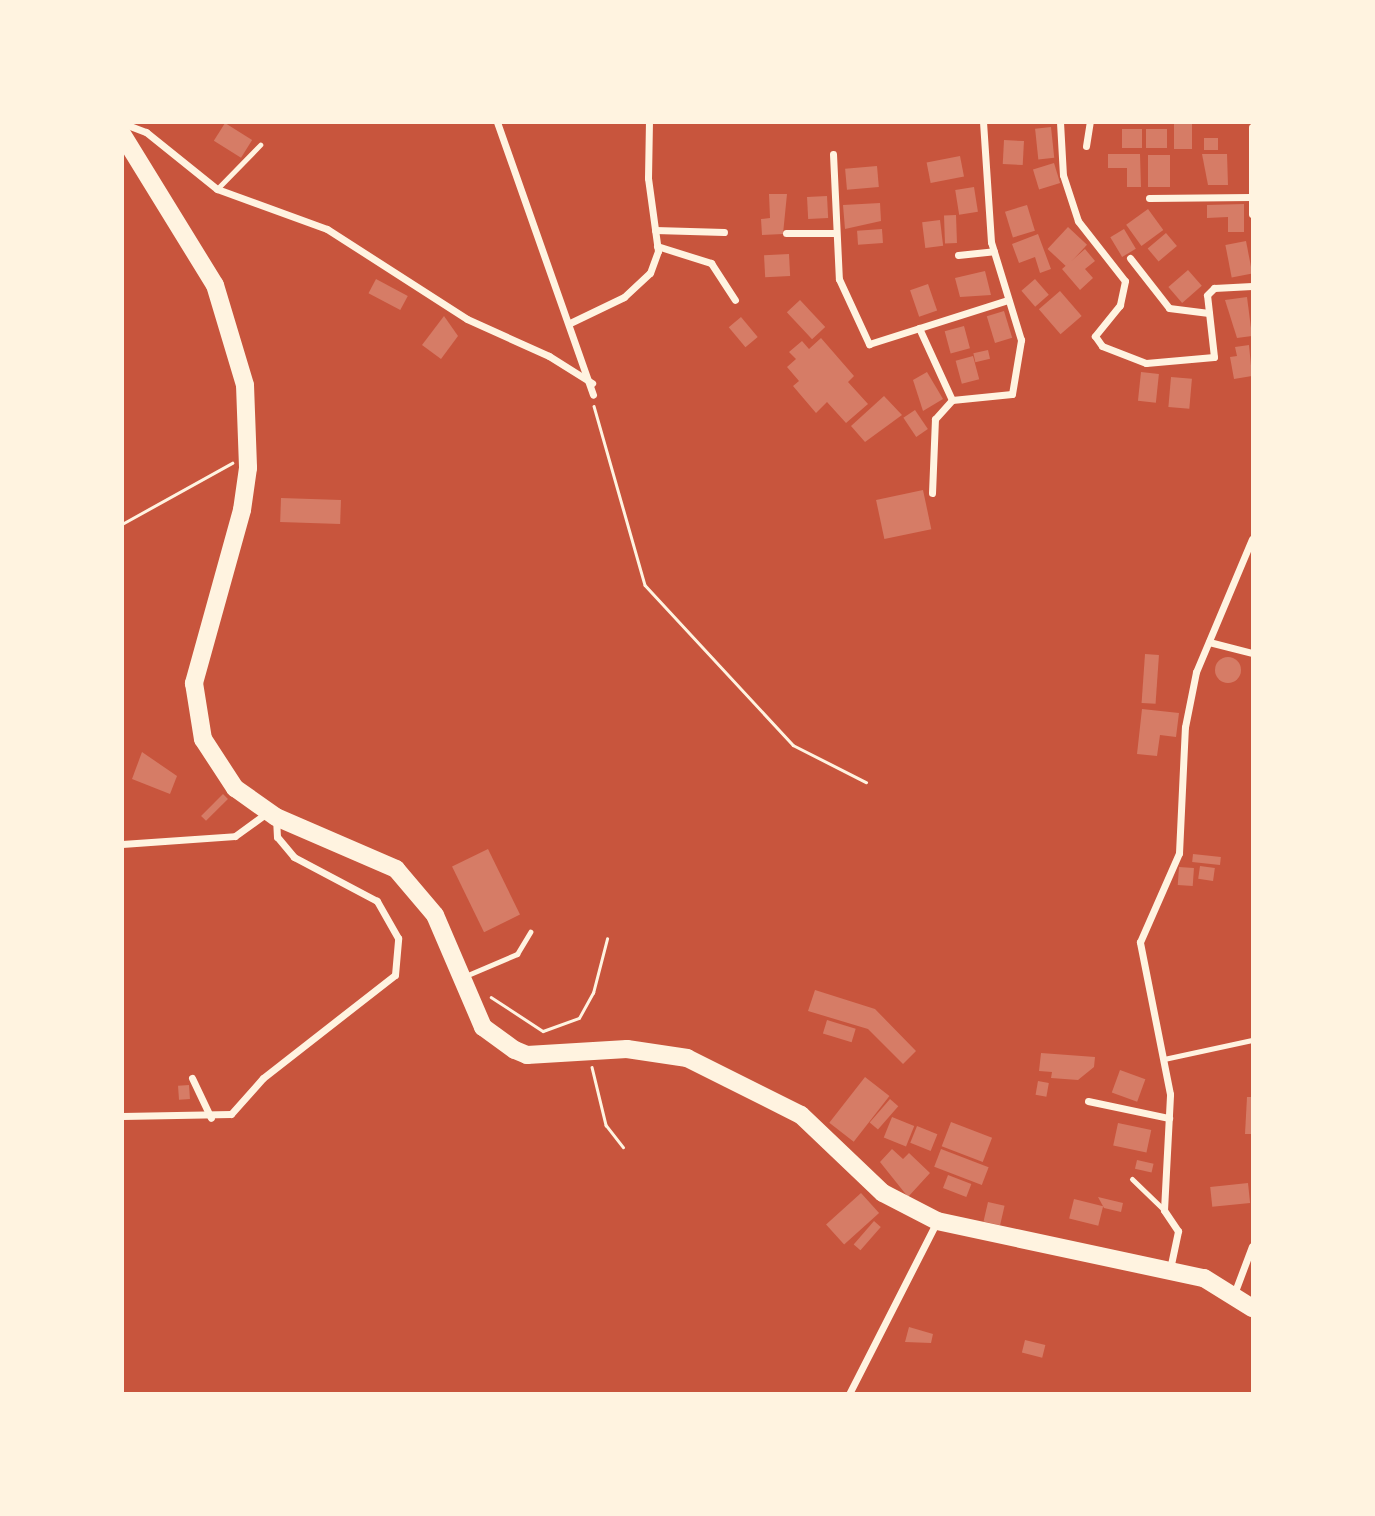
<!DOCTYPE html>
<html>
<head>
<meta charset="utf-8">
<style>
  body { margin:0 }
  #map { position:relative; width:1375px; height:1516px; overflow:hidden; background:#c8553d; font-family:Overpass,sans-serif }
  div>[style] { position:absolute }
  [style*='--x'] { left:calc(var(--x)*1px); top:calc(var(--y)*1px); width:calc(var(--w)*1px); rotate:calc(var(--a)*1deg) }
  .building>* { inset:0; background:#d67c66; transform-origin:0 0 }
  .round { border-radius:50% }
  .path>* { height:2.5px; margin:-1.25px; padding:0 1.25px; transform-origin:1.25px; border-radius:1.25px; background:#fff3e0 }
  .service>* { height:5px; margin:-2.5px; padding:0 2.5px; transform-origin:2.5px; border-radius:2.5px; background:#fff3e0 }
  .minor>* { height:7px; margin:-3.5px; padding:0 3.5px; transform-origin:3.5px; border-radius:3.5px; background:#fff3e0 }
  .primary>* { height:18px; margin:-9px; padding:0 9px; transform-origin:9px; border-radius:9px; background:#fff3e0 }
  span { translate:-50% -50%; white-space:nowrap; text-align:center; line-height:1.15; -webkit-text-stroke:7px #fff3e0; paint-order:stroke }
  .frame { position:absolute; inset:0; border:124px solid #fff3e0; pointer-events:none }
</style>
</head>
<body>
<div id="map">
  <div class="building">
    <div style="left:1174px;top:122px;width:18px;height:27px"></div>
    <div style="left:225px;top:123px;width:32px;height:21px;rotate:32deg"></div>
    <div style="left:1051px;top:127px;width:31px;height:16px;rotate:84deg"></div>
    <div style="left:1122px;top:129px;width:20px;height:19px"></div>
    <div style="left:1146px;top:129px;width:21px;height:19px"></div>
    <div style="left:1204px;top:138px;width:14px;height:12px"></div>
    <div style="left:1004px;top:140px;width:20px;height:24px;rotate:3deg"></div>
    <div style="clip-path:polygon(1108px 154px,1140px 154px,1141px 187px,1127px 187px,1127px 168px,1108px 168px)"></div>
    <div style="clip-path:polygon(1202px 154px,1227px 154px,1228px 185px,1208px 185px)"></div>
    <div style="left:1148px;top:155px;width:22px;height:32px"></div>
    <div style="left:960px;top:156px;width:21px;height:34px;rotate:79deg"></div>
    <div style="left:1054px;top:163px;width:21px;height:22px;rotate:73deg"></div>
    <div style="left:877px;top:166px;width:21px;height:32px;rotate:85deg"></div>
    <div style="left:974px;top:187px;width:25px;height:19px;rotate:81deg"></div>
    <div style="clip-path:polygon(769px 194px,787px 194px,783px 234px,762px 235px,761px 219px,770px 218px)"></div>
    <div style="left:827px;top:196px;width:22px;height:20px;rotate:87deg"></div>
    <div style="clip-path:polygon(880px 203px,881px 221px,845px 229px,843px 205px)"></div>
    <div style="clip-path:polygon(1244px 204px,1244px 232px,1228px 232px,1228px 217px,1207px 218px,1207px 205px)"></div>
    <div style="left:1027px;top:205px;width:27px;height:23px;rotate:73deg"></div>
    <div style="left:1148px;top:209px;width:26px;height:27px;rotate:54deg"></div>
    <div style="left:956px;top:215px;width:28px;height:12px;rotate:88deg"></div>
    <div style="left:940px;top:220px;width:26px;height:18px;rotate:83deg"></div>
    <div style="left:1068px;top:227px;width:26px;height:30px;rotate:43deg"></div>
    <div style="left:882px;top:229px;width:14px;height:25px;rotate:86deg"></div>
    <div style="left:1124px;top:229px;width:23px;height:16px;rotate:59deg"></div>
    <div style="left:1166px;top:233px;width:17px;height:24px;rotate:50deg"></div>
    <div style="clip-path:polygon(1038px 234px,1051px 269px,1040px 273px,1035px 257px,1019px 263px,1012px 244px)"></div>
    <div style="left:1246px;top:241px;width:33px;height:21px;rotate:79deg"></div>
    <div style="clip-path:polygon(1085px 249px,1095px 261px,1085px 269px,1093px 278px,1080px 290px,1062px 269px)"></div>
    <div style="left:789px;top:254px;width:22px;height:25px;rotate:87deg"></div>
    <div style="left:1188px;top:270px;width:21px;height:26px;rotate:49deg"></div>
    <div style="clip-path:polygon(985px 271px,991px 295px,960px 297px,955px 278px)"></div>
    <div style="left:376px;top:279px;width:36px;height:16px;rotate:28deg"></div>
    <div style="left:1035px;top:279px;width:21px;height:18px;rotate:49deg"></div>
    <div style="left:928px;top:284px;width:28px;height:19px;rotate:71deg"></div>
    <div style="left:1060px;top:291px;width:33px;height:28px;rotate:49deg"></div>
    <div style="clip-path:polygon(1247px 297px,1252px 336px,1237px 338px,1225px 300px)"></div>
    <div style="left:800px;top:300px;width:37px;height:18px;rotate:47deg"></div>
    <div style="left:1004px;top:311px;width:28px;height:18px;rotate:73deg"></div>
    <div style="clip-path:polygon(444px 316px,458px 336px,441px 359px,422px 345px)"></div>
    <div style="left:741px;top:317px;width:26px;height:16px;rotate:50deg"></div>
    <div style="left:964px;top:326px;width:23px;height:20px;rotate:75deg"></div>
    <div style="clip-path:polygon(821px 338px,854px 376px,848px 382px,868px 404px,846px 423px,827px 402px,816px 413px,793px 386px,799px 381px,787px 367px,796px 359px,789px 352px,802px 341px,809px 349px)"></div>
    <div style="clip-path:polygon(1249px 345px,1252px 376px,1234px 379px,1230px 357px,1237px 356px,1235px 347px)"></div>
    <div style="left:988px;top:350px;width:9px;height:15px;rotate:77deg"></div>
    <div style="left:973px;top:356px;width:24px;height:18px;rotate:75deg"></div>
    <div style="clip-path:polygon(927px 372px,943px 399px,923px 411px,913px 380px)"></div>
    <div style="left:1141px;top:372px;width:18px;height:29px;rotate:6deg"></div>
    <div style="left:1171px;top:377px;width:21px;height:30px;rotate:5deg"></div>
    <div style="clip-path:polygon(884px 396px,902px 415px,865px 442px,851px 426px)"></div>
    <div style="left:915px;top:410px;width:23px;height:14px;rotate:56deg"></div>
    <div style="left:923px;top:490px;width:40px;height:48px;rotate:78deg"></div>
    <div style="left:281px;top:498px;width:60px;height:24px;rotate:2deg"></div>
    <div style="left:1145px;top:654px;width:14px;height:49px;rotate:4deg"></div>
    <div class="round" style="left:1215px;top:657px;width:26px;height:26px"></div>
    <div style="clip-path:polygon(1142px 709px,1179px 713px,1176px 737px,1160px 735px,1157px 756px,1137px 754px)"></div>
    <div style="clip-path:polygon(142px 752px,177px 776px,170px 794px,132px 779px)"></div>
    <div style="left:223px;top:794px;width:7px;height:31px;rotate:45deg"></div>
    <div style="left:488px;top:849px;width:73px;height:40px;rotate:64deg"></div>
    <div style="left:1193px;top:854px;width:28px;height:8px;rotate:6deg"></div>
    <div style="left:1200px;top:866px;width:15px;height:13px;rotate:8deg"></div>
    <div style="left:1179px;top:867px;width:15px;height:18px;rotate:4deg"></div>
    <div style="clip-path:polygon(815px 990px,875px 1009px,916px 1051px,903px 1064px,868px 1029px,808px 1011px)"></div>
    <div style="left:827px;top:1020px;width:30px;height:14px;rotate:17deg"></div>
    <div style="clip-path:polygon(1041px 1053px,1095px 1057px,1094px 1067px,1078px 1080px,1051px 1078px,1052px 1072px,1039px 1071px)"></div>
    <div style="left:1120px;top:1070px;width:27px;height:24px;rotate:20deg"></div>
    <div style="left:865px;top:1077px;width:31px;height:58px;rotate:38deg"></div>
    <div style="left:1038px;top:1081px;width:11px;height:14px;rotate:10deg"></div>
    <div style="left:189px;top:1085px;width:14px;height:11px;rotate:86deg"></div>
    <div style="clip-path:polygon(1247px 1097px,1252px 1097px,1252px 1134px,1245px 1134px)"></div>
    <div style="left:890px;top:1099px;width:11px;height:31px;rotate:41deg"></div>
    <div style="left:892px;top:1117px;width:24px;height:22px;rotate:22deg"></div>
    <div style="left:951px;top:1122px;width:44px;height:26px;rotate:21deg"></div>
    <div style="left:1118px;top:1123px;width:34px;height:23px;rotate:12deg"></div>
    <div style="left:917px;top:1126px;width:22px;height:18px;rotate:22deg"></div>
    <div style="clip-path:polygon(892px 1149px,903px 1159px,909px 1153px,930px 1173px,908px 1197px,880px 1162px)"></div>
    <div style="left:941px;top:1149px;width:51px;height:19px;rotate:21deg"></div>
    <div style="left:1137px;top:1160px;width:17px;height:9px;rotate:13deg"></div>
    <div style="left:948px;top:1175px;width:25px;height:14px;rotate:21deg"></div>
    <div style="left:1248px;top:1183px;width:20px;height:38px;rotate:84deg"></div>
    <div style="left:861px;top:1193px;width:27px;height:47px;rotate:48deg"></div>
    <div style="clip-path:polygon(1098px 1197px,1123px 1203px,1121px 1212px,1104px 1208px)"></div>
    <div style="left:1074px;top:1199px;width:30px;height:20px;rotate:14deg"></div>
    <div style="left:988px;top:1202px;width:17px;height:20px;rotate:13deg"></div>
    <div style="left:874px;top:1221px;width:9px;height:31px;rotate:41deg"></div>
    <div style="clip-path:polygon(909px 1327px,933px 1334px,931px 1343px,905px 1342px)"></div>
    <div style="left:1025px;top:1340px;width:21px;height:13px;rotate:14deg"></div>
  </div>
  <div class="path">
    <div style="--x:594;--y:406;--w:186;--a:74.1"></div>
    <div style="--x:645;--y:585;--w:218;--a:47.2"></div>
    <div style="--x:793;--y:745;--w:82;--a:26.9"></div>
    <div style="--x:122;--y:524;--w:126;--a:-29"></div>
    <div style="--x:491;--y:997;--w:62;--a:33.2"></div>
    <div style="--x:543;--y:1031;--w:38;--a:-20"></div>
    <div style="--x:579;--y:1018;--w:29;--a:-61"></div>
    <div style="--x:593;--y:993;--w:56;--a:-75.5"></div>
    <div style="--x:592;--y:1067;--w:60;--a:76.4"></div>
    <div style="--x:606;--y:1125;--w:28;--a:52"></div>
  </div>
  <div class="service">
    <div style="--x:217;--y:189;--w:62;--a:-45.7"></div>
    <div style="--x:463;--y:977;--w:59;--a:-23.1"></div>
    <div style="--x:517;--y:954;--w:26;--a:-59"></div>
    <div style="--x:1164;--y:1059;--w:90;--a:-12.2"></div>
    <div style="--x:1132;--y:1179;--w:45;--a:44.1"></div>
  </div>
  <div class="minor">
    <div style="--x:497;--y:122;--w:289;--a:70.6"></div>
    <div style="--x:1060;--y:122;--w:53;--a:86.8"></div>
    <div style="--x:1063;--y:175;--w:48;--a:71.9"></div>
    <div style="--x:1078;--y:221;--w:76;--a:51.9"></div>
    <div style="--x:1125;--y:281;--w:25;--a:102"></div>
    <div style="--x:1120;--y:305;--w:40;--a:129"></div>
    <div style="--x:1095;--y:336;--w:12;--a:55"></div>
    <div style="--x:1102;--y:346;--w:47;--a:21.1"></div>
    <div style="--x:1146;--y:363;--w:68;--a:-5"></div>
    <div style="--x:1214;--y:357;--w:62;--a:-96.4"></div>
    <div style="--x:1207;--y:295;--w:10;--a:-45"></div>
    <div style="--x:1214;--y:288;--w:38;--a:-3"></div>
    <div style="--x:122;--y:123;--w:26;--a:21"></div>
    <div style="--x:146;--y:132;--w:91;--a:38.8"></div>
    <div style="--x:217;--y:189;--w:117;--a:20"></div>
    <div style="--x:327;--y:229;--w:166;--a:32.7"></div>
    <div style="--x:467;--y:319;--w:90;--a:24.3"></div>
    <div style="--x:549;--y:356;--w:51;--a:32.1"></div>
    <div style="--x:1252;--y:127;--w:87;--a:90"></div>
    <div style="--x:1086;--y:146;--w:24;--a:-81"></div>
    <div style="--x:833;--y:154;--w:125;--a:87.3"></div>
    <div style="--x:839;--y:279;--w:72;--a:65.2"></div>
    <div style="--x:869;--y:344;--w:146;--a:-17.6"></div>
    <div style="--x:1149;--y:198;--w:102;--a:-0.6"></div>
    <div style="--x:655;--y:230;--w:69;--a:1.7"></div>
    <div style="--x:786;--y:233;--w:50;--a:0"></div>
    <div style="--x:657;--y:246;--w:57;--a:17.5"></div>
    <div style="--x:711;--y:263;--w:44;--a:57"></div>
    <div style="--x:958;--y:255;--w:36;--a:-6"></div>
    <div style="--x:1130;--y:258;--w:63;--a:52"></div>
    <div style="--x:1169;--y:308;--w:40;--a:7.1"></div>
    <div style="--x:570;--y:323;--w:60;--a:-25.7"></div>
    <div style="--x:624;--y:297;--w:35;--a:-43"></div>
    <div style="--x:650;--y:273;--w:23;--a:-70"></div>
    <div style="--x:658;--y:251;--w:74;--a:-97.8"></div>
    <div style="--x:648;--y:178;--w:56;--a:-89"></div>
    <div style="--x:919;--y:328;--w:79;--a:65.4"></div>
    <div style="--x:952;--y:400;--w:60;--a:-5.7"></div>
    <div style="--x:1012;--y:394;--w:55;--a:-80.5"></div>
    <div style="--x:1021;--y:340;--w:102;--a:-107"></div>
    <div style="--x:991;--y:242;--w:119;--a:-93.8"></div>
    <div style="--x:932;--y:493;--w:74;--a:-87.7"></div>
    <div style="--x:935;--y:419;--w:25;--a:-48"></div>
    <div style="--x:1209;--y:642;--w:44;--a:14.3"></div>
    <div style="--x:122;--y:844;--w:113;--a:-4"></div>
    <div style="--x:235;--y:836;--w:39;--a:-36"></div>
    <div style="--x:192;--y:1078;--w:44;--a:64.6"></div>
    <div style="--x:1088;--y:1101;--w:83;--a:11.9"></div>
    <div style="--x:122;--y:1116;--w:109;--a:-1.1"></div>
    <div style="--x:231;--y:1114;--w:48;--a:-48.4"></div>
    <div style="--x:263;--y:1078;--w:167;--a:-38"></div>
    <div style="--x:395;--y:975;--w:37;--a:-85"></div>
    <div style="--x:398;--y:938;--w:43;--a:-119.6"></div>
    <div style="--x:377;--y:901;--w:94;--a:-152.1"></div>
    <div style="--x:294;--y:857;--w:26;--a:-130"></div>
    <div style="--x:277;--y:837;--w:19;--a:-93"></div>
    <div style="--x:1170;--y:1269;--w:39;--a:-78"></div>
    <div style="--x:1178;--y:1231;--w:25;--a:-124"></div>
    <div style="--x:1164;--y:1210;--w:116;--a:-87"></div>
    <div style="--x:1170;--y:1094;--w:155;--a:-101.2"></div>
    <div style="--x:1140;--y:942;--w:97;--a:-66.3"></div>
    <div style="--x:1179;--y:853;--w:126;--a:-87.3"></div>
    <div style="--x:1185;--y:727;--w:56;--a:-78.7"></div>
    <div style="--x:1196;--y:672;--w:144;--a:-67.2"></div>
    <div style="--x:1234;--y:1294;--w:51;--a:-69.4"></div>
    <div style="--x:849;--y:1394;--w:192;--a:-63"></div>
  </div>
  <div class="primary">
    <div style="--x:122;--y:134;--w:177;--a:58.4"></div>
    <div style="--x:215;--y:285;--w:104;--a:73.3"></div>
    <div style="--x:245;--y:385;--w:83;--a:87.9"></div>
    <div style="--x:248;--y:468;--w:42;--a:98.1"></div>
    <div style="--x:242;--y:510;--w:180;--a:105.5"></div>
    <div style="--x:194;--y:683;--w:57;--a:80.9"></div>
    <div style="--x:203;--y:739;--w:59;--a:56.9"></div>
    <div style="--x:235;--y:788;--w:50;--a:35.3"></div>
    <div style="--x:276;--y:817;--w:131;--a:23.4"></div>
    <div style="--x:396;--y:869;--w:60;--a:49.7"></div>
    <div style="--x:435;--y:915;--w:122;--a:66.8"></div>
    <div style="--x:483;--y:1027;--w:39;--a:36"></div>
    <div style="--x:515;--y:1050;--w:13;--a:23"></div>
    <div style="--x:527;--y:1055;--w:100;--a:-3.4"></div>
    <div style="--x:627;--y:1049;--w:61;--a:8.5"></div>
    <div style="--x:687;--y:1058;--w:127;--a:26.6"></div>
    <div style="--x:801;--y:1115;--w:113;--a:43.6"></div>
    <div style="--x:883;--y:1193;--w:61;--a:27.4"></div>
    <div style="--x:937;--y:1221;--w:273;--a:12.1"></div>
    <div style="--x:1204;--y:1278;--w:57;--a:32"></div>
  </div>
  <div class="frame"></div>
</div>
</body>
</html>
